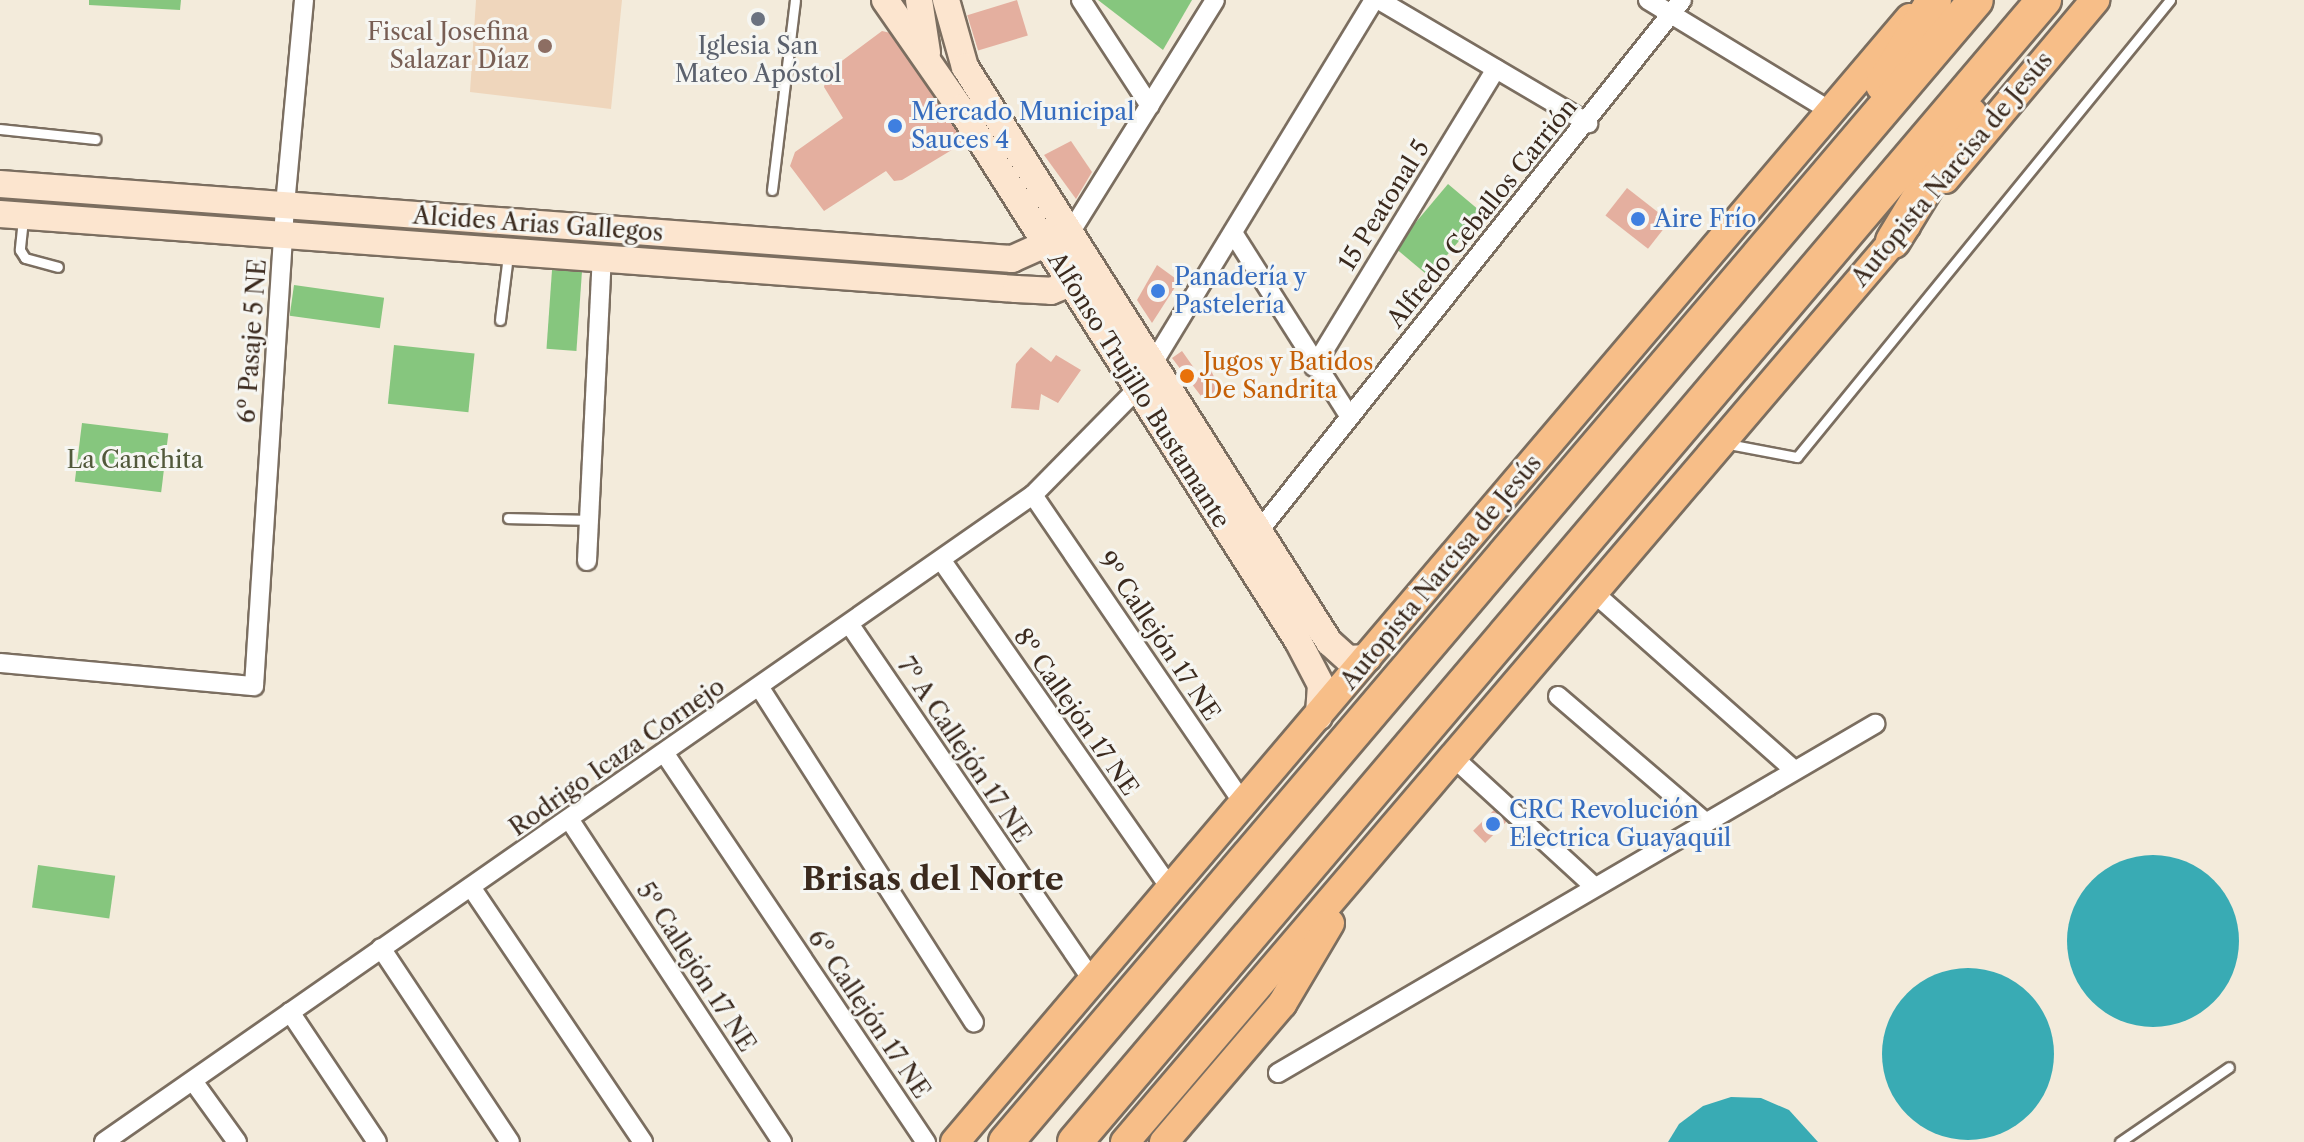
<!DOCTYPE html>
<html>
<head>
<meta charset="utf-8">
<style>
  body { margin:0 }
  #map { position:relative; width:2304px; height:1142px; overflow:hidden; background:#f3ebdb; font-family:"Libre Caslon Text",serif }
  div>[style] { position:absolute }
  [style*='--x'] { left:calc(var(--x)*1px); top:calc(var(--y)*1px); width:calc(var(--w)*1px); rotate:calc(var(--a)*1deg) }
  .built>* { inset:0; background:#efd6bc }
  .green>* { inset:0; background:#86c67e; transform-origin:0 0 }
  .water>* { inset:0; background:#39abb4 }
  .round { border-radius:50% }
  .building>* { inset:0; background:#e4af9f; transform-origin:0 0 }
  .roads { filter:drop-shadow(2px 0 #7b6e60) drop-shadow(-2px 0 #7b6e60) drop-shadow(0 2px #7b6e60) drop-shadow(0 -2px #7b6e60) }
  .lane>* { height:9px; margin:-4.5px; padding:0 4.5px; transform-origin:4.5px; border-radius:4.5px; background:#fff }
  .street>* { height:18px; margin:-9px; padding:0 9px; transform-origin:9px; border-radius:9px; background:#fff }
  .secondary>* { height:26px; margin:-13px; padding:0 13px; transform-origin:13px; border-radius:13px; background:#fce5cf }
  .primary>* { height:28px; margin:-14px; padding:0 14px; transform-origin:14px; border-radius:14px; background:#f7be88 }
  .highway>* { height:34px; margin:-17px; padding:0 17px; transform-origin:17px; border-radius:17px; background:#f7be88 }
  .dots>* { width:22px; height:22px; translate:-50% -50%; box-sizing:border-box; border:4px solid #f6f6f2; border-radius:50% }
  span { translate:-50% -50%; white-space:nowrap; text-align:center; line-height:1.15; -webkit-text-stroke:6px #f6f6f2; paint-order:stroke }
  .education-label { font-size:24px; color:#785e54 }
  .right { translate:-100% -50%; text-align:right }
  .worship-label { font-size:24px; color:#5b616d }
  .shop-label { font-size:24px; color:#366cbe }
  .left { translate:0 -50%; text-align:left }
  .street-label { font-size:24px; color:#3b2a1e }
  .food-label { font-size:24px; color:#c56008 }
  .park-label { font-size:24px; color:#52593b }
  .district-label { font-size:32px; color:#3b2a1e; font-weight:700 }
</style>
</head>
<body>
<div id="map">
  <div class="built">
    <div style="clip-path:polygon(476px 0,622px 0,611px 109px,470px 92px)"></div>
  </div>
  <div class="green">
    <div style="clip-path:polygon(89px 0,181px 0,180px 10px,89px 5px)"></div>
    <div style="clip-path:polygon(1098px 0,1192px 0,1163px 50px)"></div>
    <div style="left:1448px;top:184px;width:45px;height:83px;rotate:40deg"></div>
    <div style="left:552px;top:270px;width:30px;height:79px;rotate:4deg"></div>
    <div style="left:294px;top:285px;width:91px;height:31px;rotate:8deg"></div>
    <div style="left:394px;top:345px;width:81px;height:59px;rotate:6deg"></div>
    <div style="left:82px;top:423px;width:87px;height:59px;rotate:7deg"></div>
    <div style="left:38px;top:865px;width:78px;height:43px;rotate:8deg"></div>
  </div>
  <div class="water">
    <div class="round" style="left:2067px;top:855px;width:172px;height:172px"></div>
    <div class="round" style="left:1882px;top:968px;width:172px;height:172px"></div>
    <div style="clip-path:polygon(1731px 1097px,1761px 1098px,1789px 1110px,1818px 1142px,1668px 1142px,1679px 1124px,1703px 1106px)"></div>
  </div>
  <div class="building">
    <div style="left:1017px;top:0;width:37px;height:52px;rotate:73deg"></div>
    <div style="clip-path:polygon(882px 31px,895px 34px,963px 134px,960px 145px,902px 180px,894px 181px,886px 171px,824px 211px,790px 166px,795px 152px,843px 118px,824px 87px,827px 72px)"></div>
    <div style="clip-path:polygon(1071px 141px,1092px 172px,1076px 199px,1044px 155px)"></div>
    <div style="left:1627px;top:188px;width:54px;height:35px;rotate:38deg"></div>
    <div style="clip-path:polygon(1157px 265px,1179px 281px,1152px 323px,1137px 300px)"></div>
    <div style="clip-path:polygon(1031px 347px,1051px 362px,1056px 355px,1081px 370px,1058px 403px,1041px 394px,1039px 410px,1011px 408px,1016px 364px)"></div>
    <div style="clip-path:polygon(1182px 351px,1199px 375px,1210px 368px,1219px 388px,1204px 400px,1172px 358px)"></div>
    <div style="left:1500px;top:804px;width:17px;height:38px;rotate:45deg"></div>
  </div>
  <div class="roads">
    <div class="lane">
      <div style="--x:0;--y:129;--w:96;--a:6"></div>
      <div style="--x:772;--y:190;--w:191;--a:-83.1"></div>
      <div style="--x:23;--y:219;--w:31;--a:96"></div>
      <div style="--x:20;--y:250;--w:9;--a:58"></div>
      <div style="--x:25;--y:258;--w:34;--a:15"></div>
      <div style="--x:500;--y:320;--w:65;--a:-83"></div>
      <div style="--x:1728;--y:444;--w:70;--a:10.7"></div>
      <div style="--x:1797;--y:457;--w:590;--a:-50.78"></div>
      <div style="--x:508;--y:518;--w:81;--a:1.4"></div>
      <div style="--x:2120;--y:1142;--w:132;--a:-34.5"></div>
    </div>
    <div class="street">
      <div style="--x:1081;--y:0;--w:126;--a:56.9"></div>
      <div style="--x:1379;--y:0;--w:243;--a:30.5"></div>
      <div style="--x:1648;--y:0;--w:215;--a:31.3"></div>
      <div style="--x:1070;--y:233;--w:274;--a:-58.1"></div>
      <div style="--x:1235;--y:236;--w:211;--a:57.6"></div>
      <div style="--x:1314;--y:367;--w:349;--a:-58.6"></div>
      <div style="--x:1033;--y:495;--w:374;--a:55.7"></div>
      <div style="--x:1259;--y:531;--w:679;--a:-51.46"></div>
      <div style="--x:587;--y:561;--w:303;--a:-87.2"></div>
      <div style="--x:942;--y:561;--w:400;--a:55.1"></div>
      <div style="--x:1593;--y:592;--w:267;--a:41.5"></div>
      <div style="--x:850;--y:625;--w:431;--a:55.7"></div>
      <div style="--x:0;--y:663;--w:255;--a:5.2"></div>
      <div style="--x:254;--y:686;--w:482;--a:-86.3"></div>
      <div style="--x:285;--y:205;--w:206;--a:-84.7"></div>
      <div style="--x:760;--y:688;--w:397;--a:57.4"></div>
      <div style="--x:1558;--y:696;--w:195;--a:40.6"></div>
      <div style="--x:665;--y:754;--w:468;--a:56.1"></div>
      <div style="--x:1454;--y:758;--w:191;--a:42.5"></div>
      <div style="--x:569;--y:819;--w:387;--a:56.6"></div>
      <div style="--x:471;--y:887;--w:308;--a:56"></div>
      <div style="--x:381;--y:948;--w:233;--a:56.4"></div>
      <div style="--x:290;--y:1012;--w:156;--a:56.2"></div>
      <div style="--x:1278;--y:1073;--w:692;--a:-30.31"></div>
      <div style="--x:193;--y:1081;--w:75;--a:54.2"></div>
      <div style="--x:104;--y:1142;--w:1132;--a:-34.86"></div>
      <div style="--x:1033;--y:495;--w:150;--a:-45.5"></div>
      <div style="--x:1138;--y:388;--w:454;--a:-58.7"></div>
    </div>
    <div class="secondary">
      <div style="--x:885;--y:0;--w:131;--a:55.2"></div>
      <div style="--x:960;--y:108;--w:631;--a:57.62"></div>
      <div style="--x:1298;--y:641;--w:50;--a:62.4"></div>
      <div style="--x:1321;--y:685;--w:32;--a:94"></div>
      <div style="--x:919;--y:0;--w:53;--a:81.3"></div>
      <div style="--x:946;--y:0;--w:70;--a:74.2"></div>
      <div style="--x:965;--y:67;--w:681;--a:57.66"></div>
      <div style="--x:1329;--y:642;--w:25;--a:42"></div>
      <div style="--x:1348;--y:659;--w:20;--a:-3"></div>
      <div style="--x:0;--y:184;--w:1015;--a:4.24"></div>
      <div style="--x:1012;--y:259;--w:64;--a:-24.1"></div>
      <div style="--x:0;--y:214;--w:1019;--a:4.22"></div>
      <div style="--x:1016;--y:289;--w:35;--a:3"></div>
      <div style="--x:1051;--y:291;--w:22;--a:-22"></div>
    </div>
    <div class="primary">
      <div style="--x:1945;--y:179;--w:234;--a:-50"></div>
      <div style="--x:955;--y:1142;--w:1475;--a:-49.65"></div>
      <div style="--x:1125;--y:1142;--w:1204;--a:-49.55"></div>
      <div style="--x:1164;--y:1142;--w:182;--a:-49.5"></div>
      <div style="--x:1282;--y:1004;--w:94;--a:-59.3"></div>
    </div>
    <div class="highway">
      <div style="--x:1883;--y:85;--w:99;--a:-59"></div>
      <div style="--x:1893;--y:241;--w:148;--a:-58.6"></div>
      <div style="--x:1006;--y:1142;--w:1498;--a:-49.66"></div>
      <div style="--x:1075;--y:1142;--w:1498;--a:-49.69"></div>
    </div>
  </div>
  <div class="dots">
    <div style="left:758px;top:19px;background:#6b7280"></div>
    <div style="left:545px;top:46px;background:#8d6e63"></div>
    <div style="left:895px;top:126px;background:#3f7fe0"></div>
    <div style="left:1638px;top:219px;background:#3f7fe0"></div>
    <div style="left:1158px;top:291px;background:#3f7fe0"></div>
    <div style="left:1187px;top:376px;background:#e8710a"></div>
    <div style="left:1493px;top:824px;background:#3f7fe0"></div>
  </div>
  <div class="education-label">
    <span class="right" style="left:529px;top:46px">Fiscal Josefina<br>Salazar Díaz</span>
  </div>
  <div class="worship-label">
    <span style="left:758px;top:60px">Iglesia San<br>Mateo Apóstol</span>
  </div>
  <div class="shop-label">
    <span class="left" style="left:911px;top:126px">Mercado Municipal<br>Sauces 4</span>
    <span class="left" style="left:1654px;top:219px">Aire Frío</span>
    <span class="left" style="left:1174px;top:291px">Panadería y<br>Pastelería</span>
    <span class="left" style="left:1509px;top:824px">CRC Revolución<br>Electrica Guayaquil</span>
  </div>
  <div class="street-label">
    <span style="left:1952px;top:169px;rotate:-50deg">Autopista Narcisa de Jesús</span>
    <span style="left:1384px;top:205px;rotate:-58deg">15 Peatonal 5</span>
    <span style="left:1482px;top:213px;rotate:-51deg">Alfredo Ceballos Carrión</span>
    <span style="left:538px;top:224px;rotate:4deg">Alcides Arias Gallegos</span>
    <span style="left:252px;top:341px;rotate:-86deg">6º Pasaje 5 NE</span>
    <span style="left:1139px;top:390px;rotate:58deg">Alfonso Trujillo Bustamante</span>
    <span style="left:1441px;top:572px;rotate:-50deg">Autopista Narcisa de Jesús</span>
    <span style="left:1159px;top:636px;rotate:56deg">9º Callejón 17 NE</span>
    <span style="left:1076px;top:712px;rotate:55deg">8º Callejón 17 NE</span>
    <span style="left:964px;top:750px;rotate:56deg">7º A Callejón 17 NE</span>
    <span style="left:617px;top:757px;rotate:-35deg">Rodrigo Icaza Cornejo</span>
    <span style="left:696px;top:967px;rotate:57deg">5º Callejón 17 NE</span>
    <span style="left:869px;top:1014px;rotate:56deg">6º Callejón 17 NE</span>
  </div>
  <div class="food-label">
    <span class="left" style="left:1203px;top:376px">Jugos y Batidos<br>De Sandrita</span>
  </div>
  <div class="park-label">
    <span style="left:135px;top:460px">La Canchita</span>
  </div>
  <div class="district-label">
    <span style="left:933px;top:879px">Brisas del Norte</span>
  </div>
</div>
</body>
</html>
